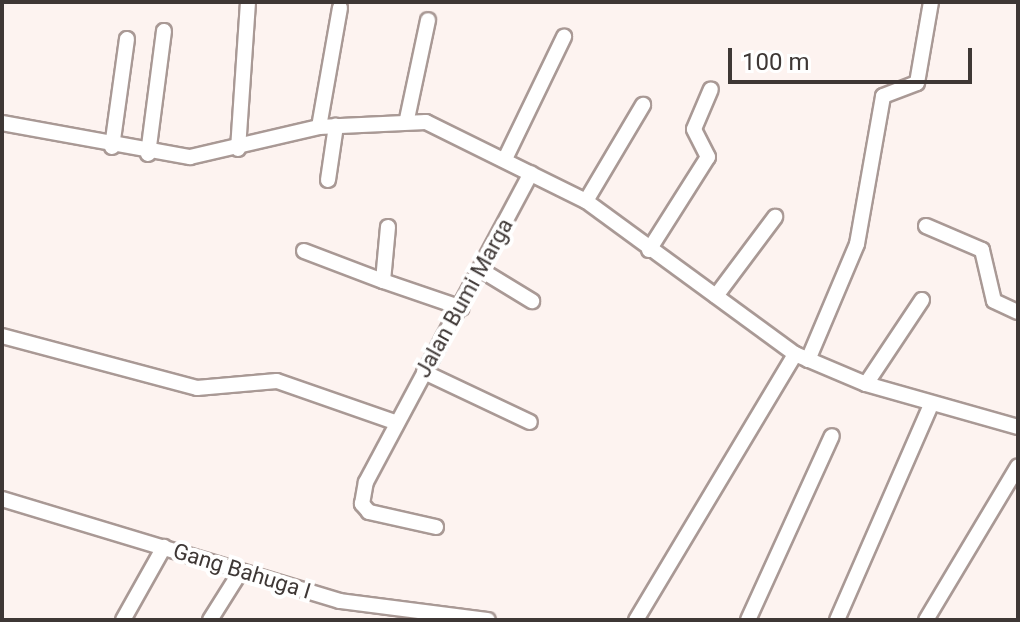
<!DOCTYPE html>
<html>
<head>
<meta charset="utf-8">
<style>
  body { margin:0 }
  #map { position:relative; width:1020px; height:622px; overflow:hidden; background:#fdf3f0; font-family:Roboto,sans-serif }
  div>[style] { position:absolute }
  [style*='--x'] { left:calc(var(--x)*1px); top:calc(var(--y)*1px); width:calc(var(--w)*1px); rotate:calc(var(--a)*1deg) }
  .roads { filter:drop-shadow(2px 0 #a99995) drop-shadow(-2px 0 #a99995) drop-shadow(0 2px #a99995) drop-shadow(0 -2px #a99995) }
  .street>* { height:14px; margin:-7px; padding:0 7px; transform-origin:7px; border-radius:7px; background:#fff }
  span { translate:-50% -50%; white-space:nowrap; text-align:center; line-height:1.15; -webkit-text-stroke:8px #fff; paint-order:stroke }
  .street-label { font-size:22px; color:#3e3735 }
  .frame { position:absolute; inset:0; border:4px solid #3e3735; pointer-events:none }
  .scale { position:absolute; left:728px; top:48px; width:244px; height:36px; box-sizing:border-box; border:4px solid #3e3735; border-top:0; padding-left:10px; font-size:24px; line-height:28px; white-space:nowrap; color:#3e3735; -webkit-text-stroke:6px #fff; paint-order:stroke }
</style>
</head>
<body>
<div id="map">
  <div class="roads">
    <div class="street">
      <div style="--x:407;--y:119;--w:101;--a:-78"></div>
      <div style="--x:2;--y:123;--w:191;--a:10.3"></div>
      <div style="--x:190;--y:157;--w:132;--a:-13.1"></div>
      <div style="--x:319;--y:127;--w:107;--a:-2.7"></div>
      <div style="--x:426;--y:122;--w:178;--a:26.3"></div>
      <div style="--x:586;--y:201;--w:259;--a:36.2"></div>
      <div style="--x:795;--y:354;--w:77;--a:22.9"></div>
      <div style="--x:866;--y:384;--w:158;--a:15.8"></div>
      <div style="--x:319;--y:127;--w:121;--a:-80"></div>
      <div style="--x:112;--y:147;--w:109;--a:-82.1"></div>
      <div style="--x:238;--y:149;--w:147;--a:-86.1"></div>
      <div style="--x:148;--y:154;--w:124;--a:-82.6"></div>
      <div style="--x:505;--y:159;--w:136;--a:-64.2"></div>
      <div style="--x:328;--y:180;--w:55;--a:-81.6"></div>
      <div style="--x:586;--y:201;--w:112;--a:-59.3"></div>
      <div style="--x:926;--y:226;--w:61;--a:23.2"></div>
      <div style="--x:982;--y:250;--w:52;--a:76.8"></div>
      <div style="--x:994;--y:301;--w:26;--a:25"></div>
      <div style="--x:388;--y:227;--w:54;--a:95.3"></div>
      <div style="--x:383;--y:281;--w:83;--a:18.9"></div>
      <div style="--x:649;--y:250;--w:110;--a:-57.6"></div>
      <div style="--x:708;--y:157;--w:31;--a:-117"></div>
      <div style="--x:694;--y:129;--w:43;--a:-67"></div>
      <div style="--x:304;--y:251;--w:85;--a:20.8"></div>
      <div style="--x:481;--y:270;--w:60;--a:31.3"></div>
      <div style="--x:716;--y:296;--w:99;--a:-53.2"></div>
      <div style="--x:2;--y:336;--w:202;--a:14.9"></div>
      <div style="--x:197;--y:388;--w:80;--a:-5"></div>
      <div style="--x:277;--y:381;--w:125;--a:19.2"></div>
      <div style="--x:808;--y:360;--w:126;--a:-67.1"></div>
      <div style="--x:857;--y:244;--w:150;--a:-80"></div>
      <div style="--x:883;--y:96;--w:36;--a:-21"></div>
      <div style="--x:917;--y:83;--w:82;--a:-80.2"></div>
      <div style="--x:424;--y:372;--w:117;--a:25.3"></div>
      <div style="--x:866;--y:384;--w:101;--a:-56.3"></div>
      <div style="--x:2;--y:499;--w:353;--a:16.8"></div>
      <div style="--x:340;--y:601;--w:149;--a:7.3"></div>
      <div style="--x:436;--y:527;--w:69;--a:-167.4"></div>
      <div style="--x:369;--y:512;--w:11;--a:-131"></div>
      <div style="--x:362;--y:504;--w:22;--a:-80"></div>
      <div style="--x:366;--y:482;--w:350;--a:-61.9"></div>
      <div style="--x:123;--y:620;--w:84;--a:-60.7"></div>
      <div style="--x:210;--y:620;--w:54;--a:-57.8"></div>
      <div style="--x:636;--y:620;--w:310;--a:-59.1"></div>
      <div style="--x:748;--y:620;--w:202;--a:-65.5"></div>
      <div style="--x:837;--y:620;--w:235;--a:-66.4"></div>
      <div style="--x:926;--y:620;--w:179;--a:-59.1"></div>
    </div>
  </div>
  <div class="street-label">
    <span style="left:464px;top:298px;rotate:-61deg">Jalan Bumi Marga</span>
    <span style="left:242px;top:571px;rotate:17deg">Gang Bahuga I</span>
  </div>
  <div class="frame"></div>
  <div class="scale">100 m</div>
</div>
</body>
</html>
